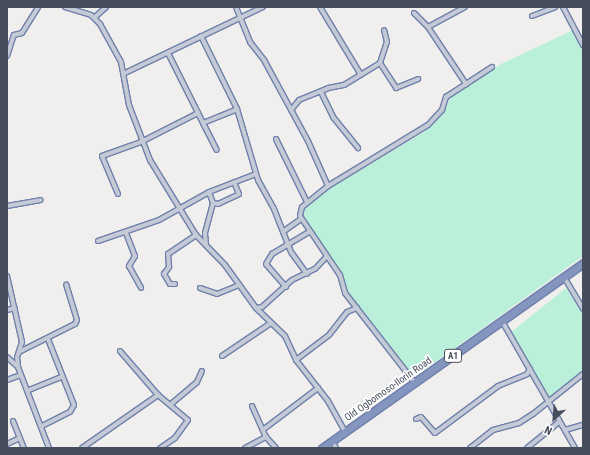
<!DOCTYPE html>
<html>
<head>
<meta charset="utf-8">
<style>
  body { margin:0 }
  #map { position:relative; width:590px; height:455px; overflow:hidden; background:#f1efee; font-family:"Roboto Condensed",sans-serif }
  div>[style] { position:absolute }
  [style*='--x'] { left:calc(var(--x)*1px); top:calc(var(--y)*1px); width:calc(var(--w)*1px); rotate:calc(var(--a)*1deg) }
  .green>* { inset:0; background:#baf0da }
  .roads { filter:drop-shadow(1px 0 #6f80ab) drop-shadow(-1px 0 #6f80ab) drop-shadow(0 1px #6f80ab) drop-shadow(0 -1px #6f80ab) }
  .street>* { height:4px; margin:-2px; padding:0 2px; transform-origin:2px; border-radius:2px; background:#c4cad6 }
  .highway>* { height:7px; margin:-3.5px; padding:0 3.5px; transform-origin:3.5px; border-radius:3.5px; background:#8495bf }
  span { translate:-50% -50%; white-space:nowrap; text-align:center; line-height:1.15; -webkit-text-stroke:3.5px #fff; paint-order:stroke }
  .shield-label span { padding:1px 3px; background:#fff; border:1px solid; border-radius:3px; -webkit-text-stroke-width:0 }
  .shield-label { font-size:9px; color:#464d5c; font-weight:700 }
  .street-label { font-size:10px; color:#464d5c }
  .frame { position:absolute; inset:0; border:8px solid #464d5c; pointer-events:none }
  .north { position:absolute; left:534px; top:399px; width:40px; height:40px; -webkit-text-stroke:3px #fff; paint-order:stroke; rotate:206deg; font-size:11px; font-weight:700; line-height:16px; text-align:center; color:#464d5c }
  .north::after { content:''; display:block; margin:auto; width:14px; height:18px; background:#464d5c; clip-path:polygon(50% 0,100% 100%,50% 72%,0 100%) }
</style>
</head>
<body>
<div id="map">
  <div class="green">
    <div style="clip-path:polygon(573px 30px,583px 48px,583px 256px,413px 378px,349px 293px,342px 275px,302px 217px,303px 211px,324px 192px,424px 132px,445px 110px,451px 95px,501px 64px)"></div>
    <div style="clip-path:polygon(566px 288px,583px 315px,583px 372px,548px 399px,510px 333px)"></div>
  </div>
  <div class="roads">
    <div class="street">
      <div style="--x:65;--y:7;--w:27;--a:17"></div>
      <div style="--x:91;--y:15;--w:13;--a:45"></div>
      <div style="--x:100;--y:24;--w:43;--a:61.1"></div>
      <div style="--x:121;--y:62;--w:44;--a:79.5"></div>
      <div style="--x:129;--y:105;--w:59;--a:69.1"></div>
      <div style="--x:150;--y:160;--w:88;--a:58.5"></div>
      <div style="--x:196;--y:235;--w:42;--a:46"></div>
      <div style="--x:225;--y:265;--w:53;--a:54.2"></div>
      <div style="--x:256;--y:308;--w:40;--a:44"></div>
      <div style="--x:285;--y:336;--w:26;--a:65"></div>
      <div style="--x:296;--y:360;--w:52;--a:52"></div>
      <div style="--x:328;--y:401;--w:35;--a:61"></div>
      <div style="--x:236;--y:7;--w:38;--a:68"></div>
      <div style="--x:250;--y:42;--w:23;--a:52"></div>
      <div style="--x:264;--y:60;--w:92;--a:61.5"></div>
      <div style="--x:308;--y:141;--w:49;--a:66"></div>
      <div style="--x:328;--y:186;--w:33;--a:141"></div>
      <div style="--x:302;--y:207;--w:9;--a:103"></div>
      <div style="--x:300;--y:216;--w:71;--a:55.9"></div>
      <div style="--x:340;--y:275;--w:19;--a:74"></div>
      <div style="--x:345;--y:293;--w:114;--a:52.1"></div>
      <div style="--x:320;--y:7;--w:79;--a:58.9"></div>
      <div style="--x:563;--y:7;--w:43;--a:62.2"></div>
      <div style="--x:414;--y:13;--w:20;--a:45"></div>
      <div style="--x:428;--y:27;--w:42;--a:-28.4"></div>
      <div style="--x:532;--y:16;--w:25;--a:-21"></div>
      <div style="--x:95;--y:17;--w:15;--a:-42"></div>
      <div style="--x:428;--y:27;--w:69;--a:56.3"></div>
      <div style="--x:201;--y:36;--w:81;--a:63.7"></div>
      <div style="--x:237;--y:109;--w:74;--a:73.5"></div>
      <div style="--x:258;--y:180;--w:33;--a:61"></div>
      <div style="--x:274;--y:209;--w:46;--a:68.4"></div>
      <div style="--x:291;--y:252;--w:27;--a:54"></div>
      <div style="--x:168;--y:53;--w:67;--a:63.4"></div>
      <div style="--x:7;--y:56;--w:22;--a:-72"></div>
      <div style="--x:14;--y:35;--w:8;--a:-14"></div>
      <div style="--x:22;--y:33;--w:31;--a:-58"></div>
      <div style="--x:380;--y:63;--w:30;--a:57"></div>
      <div style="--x:396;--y:88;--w:24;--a:-22"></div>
      <div style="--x:125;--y:73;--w:153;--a:-25.6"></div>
      <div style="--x:321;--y:92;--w:28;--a:64"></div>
      <div style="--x:333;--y:117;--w:40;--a:51"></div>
      <div style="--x:291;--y:110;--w:13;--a:-51"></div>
      <div style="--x:299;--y:100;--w:31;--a:-22"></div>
      <div style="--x:328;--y:88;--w:16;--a:-11"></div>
      <div style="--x:344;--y:85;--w:42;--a:-31.4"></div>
      <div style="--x:380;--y:63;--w:22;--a:-72"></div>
      <div style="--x:387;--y:42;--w:12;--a:-104"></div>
      <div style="--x:203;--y:123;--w:30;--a:63"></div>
      <div style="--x:276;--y:139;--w:70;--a:63.8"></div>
      <div style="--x:328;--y:186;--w:117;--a:-31.4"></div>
      <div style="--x:428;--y:125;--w:21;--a:-47"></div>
      <div style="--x:442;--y:110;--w:14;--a:-73"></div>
      <div style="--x:446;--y:97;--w:55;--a:-33.1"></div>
      <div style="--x:209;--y:192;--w:12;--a:70"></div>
      <div style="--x:213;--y:203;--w:5;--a:11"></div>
      <div style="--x:218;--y:204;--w:23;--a:-25"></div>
      <div style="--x:239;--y:194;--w:13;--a:-113"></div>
      <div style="--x:118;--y:194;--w:41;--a:-112.8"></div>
      <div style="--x:102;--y:156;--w:41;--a:-19.7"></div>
      <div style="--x:141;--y:142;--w:64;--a:-27"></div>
      <div style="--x:198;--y:113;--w:11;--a:63"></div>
      <div style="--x:203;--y:123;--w:37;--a:-22"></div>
      <div style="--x:7;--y:206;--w:34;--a:-10"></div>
      <div style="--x:284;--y:231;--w:21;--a:-35"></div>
      <div style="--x:126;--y:233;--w:25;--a:69"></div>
      <div style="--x:135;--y:256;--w:12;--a:121"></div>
      <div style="--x:129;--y:266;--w:25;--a:61"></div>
      <div style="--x:98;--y:241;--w:65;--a:-19"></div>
      <div style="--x:159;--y:220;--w:57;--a:-29.2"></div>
      <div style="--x:209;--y:192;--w:50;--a:-21"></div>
      <div style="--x:206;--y:245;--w:12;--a:-95"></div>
      <div style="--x:205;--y:233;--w:31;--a:-75"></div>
      <div style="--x:7;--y:276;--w:68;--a:77.2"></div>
      <div style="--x:22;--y:342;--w:16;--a:108"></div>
      <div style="--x:17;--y:357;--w:10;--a:84"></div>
      <div style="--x:18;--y:367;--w:87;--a:69.1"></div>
      <div style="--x:564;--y:277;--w:37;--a:59"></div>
      <div style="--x:175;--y:284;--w:5;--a:180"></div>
      <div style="--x:170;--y:284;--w:12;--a:-121"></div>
      <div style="--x:164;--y:274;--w:9;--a:-54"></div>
      <div style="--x:169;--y:267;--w:13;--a:-94"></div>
      <div style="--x:168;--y:254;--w:34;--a:-34"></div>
      <div style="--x:286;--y:287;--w:30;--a:-131"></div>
      <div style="--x:266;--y:264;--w:12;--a:-59"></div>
      <div style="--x:272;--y:254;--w:43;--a:-30.7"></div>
      <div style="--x:200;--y:288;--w:18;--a:19"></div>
      <div style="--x:217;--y:294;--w:24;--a:-22"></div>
      <div style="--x:257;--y:308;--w:5;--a:-11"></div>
      <div style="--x:262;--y:307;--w:40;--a:-42"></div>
      <div style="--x:292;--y:280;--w:25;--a:-26"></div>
      <div style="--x:315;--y:269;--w:16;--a:-47"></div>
      <div style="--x:7;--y:310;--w:8;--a:-14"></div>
      <div style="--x:502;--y:321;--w:146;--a:60.1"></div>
      <div style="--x:120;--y:351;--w:58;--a:49.2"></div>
      <div style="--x:158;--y:395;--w:39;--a:40"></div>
      <div style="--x:188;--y:420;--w:22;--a:126"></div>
      <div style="--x:175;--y:438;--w:18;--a:146"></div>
      <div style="--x:19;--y:352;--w:63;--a:-26.6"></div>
      <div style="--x:75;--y:324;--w:4;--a:-63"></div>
      <div style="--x:77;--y:320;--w:37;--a:-107"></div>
      <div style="--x:222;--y:356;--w:59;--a:-34"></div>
      <div style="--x:7;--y:357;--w:15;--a:42"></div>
      <div style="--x:296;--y:360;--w:41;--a:-37.1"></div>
      <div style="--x:329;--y:335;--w:29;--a:-52"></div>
      <div style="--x:347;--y:312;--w:11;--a:-22"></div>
      <div style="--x:7;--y:380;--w:15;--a:-20"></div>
      <div style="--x:29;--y:390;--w:35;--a:-22"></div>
      <div style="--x:171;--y:404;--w:34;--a:-40"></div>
      <div style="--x:197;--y:382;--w:12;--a:-66"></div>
      <div style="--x:252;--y:406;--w:34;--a:66"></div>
      <div style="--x:266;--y:437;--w:15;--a:48"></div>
      <div style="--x:416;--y:419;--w:5;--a:-22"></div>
      <div style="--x:421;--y:417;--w:21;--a:49"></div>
      <div style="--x:435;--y:433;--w:79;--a:-36.7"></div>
      <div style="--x:498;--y:386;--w:31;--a:-22"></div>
      <div style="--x:527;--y:374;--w:6;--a:-59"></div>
      <div style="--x:13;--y:421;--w:29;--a:68"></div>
      <div style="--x:42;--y:426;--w:31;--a:-27"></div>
      <div style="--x:70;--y:412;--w:8;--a:-60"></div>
      <div style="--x:74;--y:405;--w:71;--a:-111.5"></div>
      <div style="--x:264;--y:429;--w:68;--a:-37.2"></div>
      <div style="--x:565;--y:430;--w:19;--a:-16"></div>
      <div style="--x:332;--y:441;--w:8;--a:60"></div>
      <div style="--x:7;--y:444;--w:14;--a:-25"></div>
      <div style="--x:82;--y:448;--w:93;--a:-34.9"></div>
      <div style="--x:245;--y:448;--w:24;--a:-28"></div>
      <div style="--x:470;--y:448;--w:29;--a:-38"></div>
      <div style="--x:493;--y:430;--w:27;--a:-15"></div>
      <div style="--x:519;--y:423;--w:17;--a:-33"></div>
      <div style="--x:533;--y:414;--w:64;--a:-38.7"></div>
      <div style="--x:527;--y:448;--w:41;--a:-39.1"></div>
    </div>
    <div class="highway">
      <div style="--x:322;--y:448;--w:320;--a:-35.3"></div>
    </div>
  </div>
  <div class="shield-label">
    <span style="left:453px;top:356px">A1</span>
  </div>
  <div class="street-label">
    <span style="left:388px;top:389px;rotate:-35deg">Old Ogbomoso-Ilorin Road</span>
  </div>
  <div class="frame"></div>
  <div class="north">N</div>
</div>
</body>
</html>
